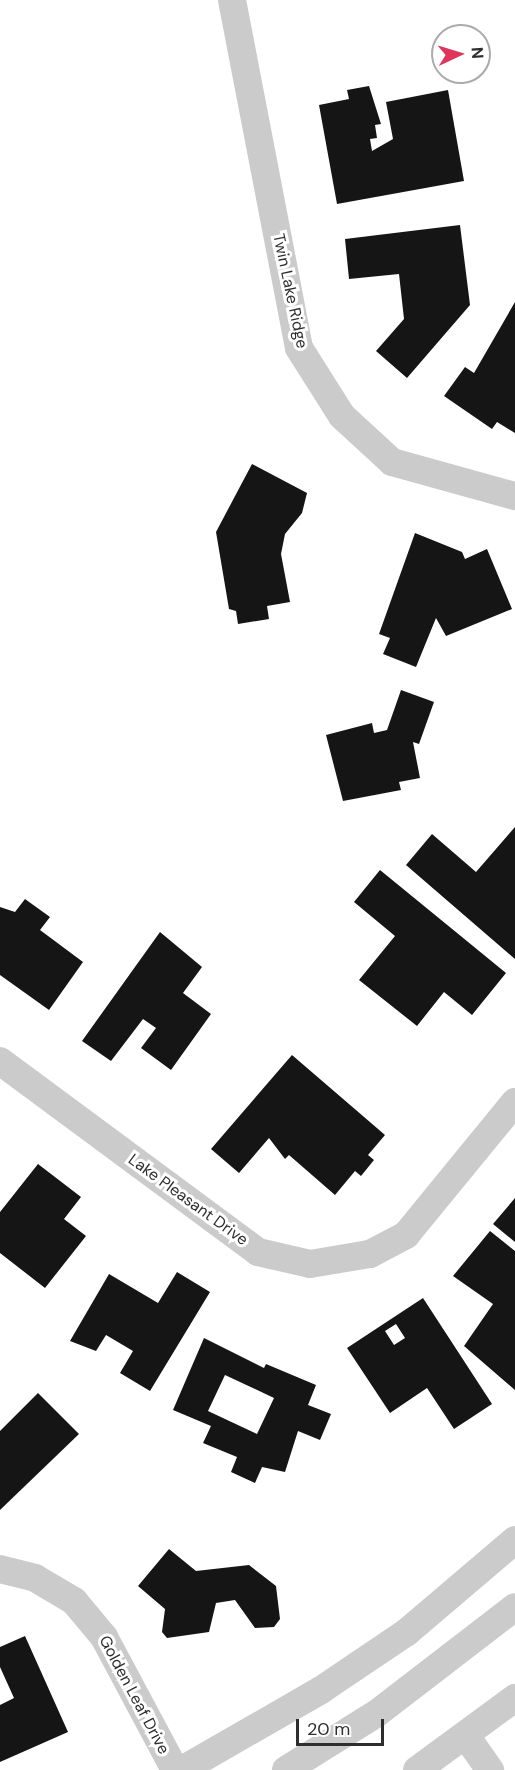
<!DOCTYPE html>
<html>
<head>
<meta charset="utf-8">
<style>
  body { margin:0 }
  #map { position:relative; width:515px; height:1770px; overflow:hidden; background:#fff; font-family:"DM Sans",sans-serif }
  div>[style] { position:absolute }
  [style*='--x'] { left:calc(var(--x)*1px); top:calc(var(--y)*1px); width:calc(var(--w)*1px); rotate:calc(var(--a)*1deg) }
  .building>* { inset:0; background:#151515 }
  .minor>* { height:28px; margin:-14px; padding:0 14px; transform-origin:14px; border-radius:14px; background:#cbcbcb }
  span { translate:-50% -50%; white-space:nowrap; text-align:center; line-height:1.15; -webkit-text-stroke:6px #fff; paint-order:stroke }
  .street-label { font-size:16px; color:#2e2e2e }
  .north { position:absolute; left:431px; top:24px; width:60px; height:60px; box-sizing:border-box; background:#fff; border:2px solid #ababab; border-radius:50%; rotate:86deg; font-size:16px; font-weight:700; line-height:24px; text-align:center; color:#2e2e2e }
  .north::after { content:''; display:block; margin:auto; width:21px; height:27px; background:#e0355b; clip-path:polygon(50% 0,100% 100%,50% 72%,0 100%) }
  .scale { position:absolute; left:296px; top:1719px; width:88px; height:27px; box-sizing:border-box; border:3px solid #2e2e2e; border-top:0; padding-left:8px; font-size:18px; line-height:21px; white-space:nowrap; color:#2e2e2e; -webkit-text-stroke:4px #fff; paint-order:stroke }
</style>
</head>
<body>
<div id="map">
  <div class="building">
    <div style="clip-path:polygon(369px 86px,381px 124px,375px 125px,377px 138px,370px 139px,372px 151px,393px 139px,386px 102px,448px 90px,464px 181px,337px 204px,319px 105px,349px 99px,347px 90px)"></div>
    <div style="clip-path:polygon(460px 225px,470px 305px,407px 378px,376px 351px,404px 319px,399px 274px,349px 279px,345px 239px)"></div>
    <div style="clip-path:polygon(515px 302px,515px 433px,497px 422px,492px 429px,444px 396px,465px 367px,474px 373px)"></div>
    <div style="clip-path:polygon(252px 464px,307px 493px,302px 513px,285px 534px,281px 554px,290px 602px,267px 606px,269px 619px,238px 624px,236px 611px,229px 609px,216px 532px)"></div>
    <div style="clip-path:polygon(415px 533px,462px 552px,465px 559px,487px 549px,512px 609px,446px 636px,436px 618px,416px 667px,383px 654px,390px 638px,379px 634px)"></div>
    <div style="clip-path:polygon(401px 690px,434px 702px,419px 744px,413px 742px,420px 778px,399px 782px,401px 790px,343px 801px,326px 735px,372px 723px,374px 733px,387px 730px)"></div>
    <div style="clip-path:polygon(515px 827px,515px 959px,406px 865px,432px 834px,476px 872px)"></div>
    <div style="clip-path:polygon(380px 870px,506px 973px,472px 1015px,444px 992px,417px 1026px,359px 980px,395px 936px,354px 902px)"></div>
    <div style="clip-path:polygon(25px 899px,50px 917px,40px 930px,83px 962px,49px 1010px,0 975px,0 907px,15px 912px)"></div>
    <div style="clip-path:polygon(160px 932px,202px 967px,183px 993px,211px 1014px,171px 1070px,141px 1048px,156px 1028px,143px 1019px,111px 1061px,82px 1041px)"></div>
    <div style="clip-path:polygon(292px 1055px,385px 1135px,368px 1155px,374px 1160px,361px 1176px,355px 1171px,335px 1195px,289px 1155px,285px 1159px,269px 1138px,239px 1173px,211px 1149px)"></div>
    <div style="clip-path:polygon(38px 1164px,81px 1197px,64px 1219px,86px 1236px,45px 1288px,0 1253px,0 1212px)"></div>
    <div style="clip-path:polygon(515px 1198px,515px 1242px,493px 1224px)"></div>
    <div style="clip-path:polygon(490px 1231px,515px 1251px,515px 1390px,464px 1346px,493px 1304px,453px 1276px)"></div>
    <div style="clip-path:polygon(177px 1272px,210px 1292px,150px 1391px,120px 1373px,133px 1351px,106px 1335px,96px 1351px,70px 1341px,109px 1274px,158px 1303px)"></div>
    <div style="clip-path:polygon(evenodd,423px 1298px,492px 1404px,454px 1429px,427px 1388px,390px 1413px,347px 1348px,423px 1298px,396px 1324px,405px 1338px,394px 1345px,385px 1331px,396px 1324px)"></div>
    <div style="clip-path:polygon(evenodd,204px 1338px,264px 1368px,266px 1364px,316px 1385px,308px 1405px,331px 1414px,320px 1440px,298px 1431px,285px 1472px,262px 1467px,255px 1483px,231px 1472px,237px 1457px,203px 1443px,211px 1426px,173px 1410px,204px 1338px,225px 1375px,274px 1398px,257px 1434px,208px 1411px,225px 1375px)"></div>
    <div style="clip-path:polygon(38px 1393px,79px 1434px,0 1510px,0 1431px)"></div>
    <div style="clip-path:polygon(169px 1549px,196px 1571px,249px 1565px,276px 1586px,280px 1619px,274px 1627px,255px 1628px,235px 1600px,216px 1603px,209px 1632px,167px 1638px,162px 1632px,165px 1609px,138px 1586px)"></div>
    <div style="clip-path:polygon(25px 1636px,68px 1732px,0 1762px,0 1705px,14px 1698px,0 1667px,0 1647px)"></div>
  </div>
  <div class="minor">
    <div style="--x:232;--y:0;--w:354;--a:79.1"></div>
    <div style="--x:299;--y:348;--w:80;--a:57.7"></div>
    <div style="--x:342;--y:416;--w:68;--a:42.6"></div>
    <div style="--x:392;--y:462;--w:128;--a:15.5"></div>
    <div style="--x:0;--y:1061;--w:321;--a:36.5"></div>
    <div style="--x:258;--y:1252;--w:53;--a:13"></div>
    <div style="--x:310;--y:1264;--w:61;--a:-9.5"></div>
    <div style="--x:370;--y:1254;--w:41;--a:-27.8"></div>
    <div style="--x:406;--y:1235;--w:172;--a:-50.7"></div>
    <div style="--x:0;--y:1569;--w:36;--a:14"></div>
    <div style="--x:35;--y:1578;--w:45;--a:30.5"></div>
    <div style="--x:74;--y:1601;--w:47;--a:50.2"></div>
    <div style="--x:104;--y:1637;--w:151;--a:61.9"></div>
    <div style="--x:466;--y:1736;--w:42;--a:54.8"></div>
    <div style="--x:182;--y:1770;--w:160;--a:-29.9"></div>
    <div style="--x:321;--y:1690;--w:104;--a:-34"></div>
    <div style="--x:407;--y:1632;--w:142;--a:-40.4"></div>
    <div style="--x:286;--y:1770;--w:106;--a:-31.9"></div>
    <div style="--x:376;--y:1714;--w:175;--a:-37.6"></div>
    <div style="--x:417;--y:1770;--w:122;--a:-36.3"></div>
  </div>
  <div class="street-label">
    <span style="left:290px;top:291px;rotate:78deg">Twin Lake Ridge</span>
    <span style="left:188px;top:1200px;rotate:36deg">Lake Pleasant Drive</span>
    <span style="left:134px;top:1695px;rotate:62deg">Golden Leaf Drive</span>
  </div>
  <div class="north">N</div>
  <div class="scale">20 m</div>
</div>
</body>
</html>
